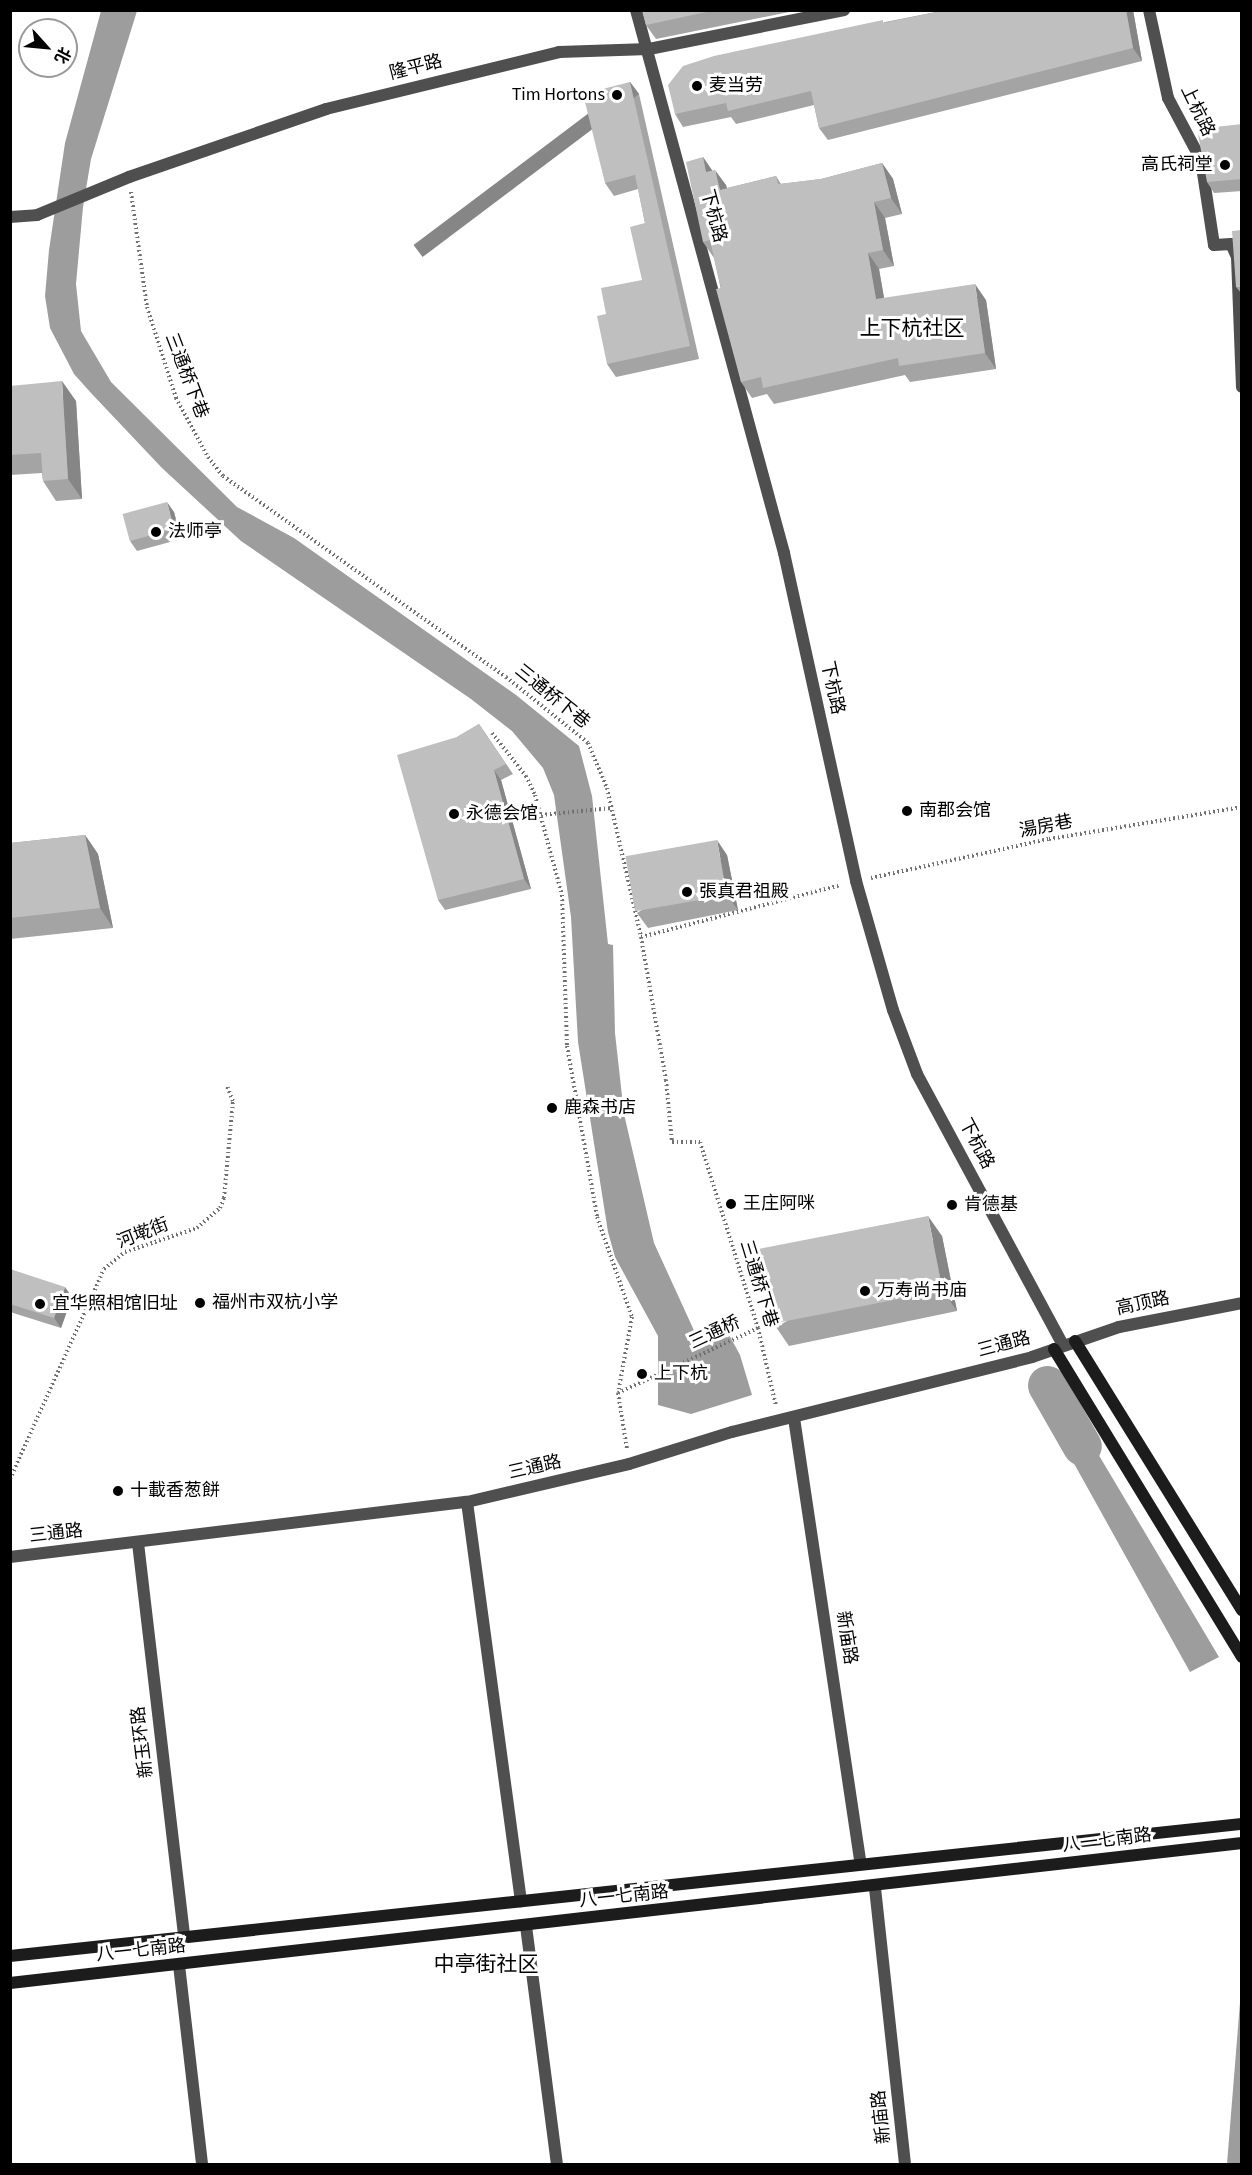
<!DOCTYPE html>
<html>
<head>
<meta charset="utf-8">
<style>
  body { margin:0 }
  #map { position:relative; width:1252px; height:2175px; overflow:hidden; background:#fff; font-family:"Source Sans 3","Noto Sans SC",sans-serif }
  div>[style] { position:absolute }
  [style*='--x'] { left:calc(var(--x)*1px); top:calc(var(--y)*1px); width:calc(var(--w)*1px); rotate:calc(var(--a)*1deg) }
  .water>* { inset:0; background:#9d9d9d }
  .river>* { height:39px; margin:-19.5px; padding:0 19.5px; transform-origin:19.5px; border-radius:19.5px; background:#9d9d9d }
  .path>* { height:4px; margin-top:-2px; transform-origin:0; background:repeating-linear-gradient(90deg,#717171 0 1.5px,transparent 0 4.5px) }
  .pedestrian>* { height:12px; margin:-6px; padding:0 6px; transform-origin:6px; border-radius:6px; background:#4f4f4f }
  .minor>* { height:12px; margin:-6px; padding:0 6px; transform-origin:6px; border-radius:6px; background:#4f4f4f }
  .tertiary>* { height:12px; margin:-6px; padding:0 6px; transform-origin:6px; border-radius:6px; background:#4f4f4f }
  .secondary>* { height:12px; margin:-6px; padding:0 6px; transform-origin:6px; border-radius:6px; background:#1c1c1c }
  .wall>* { inset:0; background:#a4a4a4 }
  .shaded-wall>* { inset:0; background:#868686; transform-origin:0 0 }
  .building>* { inset:0; background:#bfbfbf; transform-origin:0 0 }
  .dots>* { width:16px; height:16px; translate:-50% -50%; box-sizing:border-box; border:3px solid #fff; border-radius:50% }
  span { translate:-50% -50%; white-space:nowrap; text-align:center; line-height:1.15; -webkit-text-stroke:6px #fff; paint-order:stroke }
  .street-label { font-size:18px; color:#000 }
  .poi-label { font-size:18px; color:#000 }
  .left { translate:0 -50%; text-align:left }
  .right { translate:-100% -50%; text-align:right }
  .quarter-label { font-size:21px; color:#000 }
  .frame { position:absolute; inset:0; border:12px solid #000; pointer-events:none }
  .north { position:absolute; left:18px; top:18px; width:60px; height:60px; box-sizing:border-box; background:#fff; border:2px solid #999; border-radius:50%; rotate:117deg; font-size:16px; font-weight:700; line-height:24px; text-align:center; color:#000 }
  .north::after { content:''; display:block; margin:auto; width:21px; height:27px; background:#000; clip-path:polygon(50% 0,100% 100%,50% 72%,0 100%) }
</style>
</head>
<body>
<div id="map">
  <div class="water">
    <div style="clip-path:polygon(101px 11px,137px 11px,91px 159px,83px 207px,76px 284px,81px 331px,111px 382px,237px 507px,294px 538px,516px 695px,579px 746px,592px 796px,608px 944px,613px 945px,615px 1033px,624px 1114px,654px 1243px,697px 1337px,727px 1331px,740px 1355px,752px 1395px,691px 1414px,658px 1405px,658px 1336px,615px 1257px,608px 1232px,578px 1042px,571px 917px,554px 795px,543px 768px,512px 731px,471px 699px,241px 541px,162px 468px,91px 393px,74px 374px,50px 328px,45px 296px,49px 250px,65px 143px)"></div>
    <div style="clip-path:polygon(1063px 1395px,1219px 1657px,1190px 1672px,1042px 1406px)"></div>
    <div style="clip-path:polygon(1241px 1990px,1241px 2164px,1227px 2164px)"></div>
  </div>
  <div class="river">
    <div style="--x:1047;--y:1385;--w:70;--a:60.2"></div>
  </div>
  <div class="path">
    <div style="--x:131;--y:192;--w:116;--a:82.1"></div>
    <div style="--x:147;--y:307;--w:96;--a:72.3"></div>
    <div style="--x:176;--y:398;--w:67;--a:61.5"></div>
    <div style="--x:208;--y:457;--w:24;--a:52"></div>
    <div style="--x:223;--y:476;--w:347;--a:35.4"></div>
    <div style="--x:506;--y:677;--w:105;--a:38.8"></div>
    <div style="--x:588;--y:743;--w:49;--a:67.1"></div>
    <div style="--x:607;--y:788;--w:153;--a:77.1"></div>
    <div style="--x:641;--y:937;--w:145;--a:80.1"></div>
    <div style="--x:666;--y:1080;--w:62;--a:84.5"></div>
    <div style="--x:672;--y:1142;--w:28;--a:0"></div>
    <div style="--x:700;--y:1142;--w:195;--a:72.7"></div>
    <div style="--x:758;--y:1328;--w:80;--a:77"></div>
    <div style="--x:492;--y:733;--w:55;--a:51.7"></div>
    <div style="--x:526;--y:776;--w:21;--a:65"></div>
    <div style="--x:535;--y:795;--w:104;--a:74.9"></div>
    <div style="--x:562;--y:895;--w:151;--a:88.1"></div>
    <div style="--x:567;--y:1046;--w:174;--a:80"></div>
    <div style="--x:597;--y:1217;--w:106;--a:70.7"></div>
    <div style="--x:632;--y:1317;--w:77;--a:100.4"></div>
    <div style="--x:618;--y:1393;--w:57;--a:80.9"></div>
    <div style="--x:541;--y:815;--w:71;--a:-5.6"></div>
    <div style="--x:871;--y:878;--w:182;--a:-12.4"></div>
    <div style="--x:1049;--y:839;--w:196;--a:-9.4"></div>
    <div style="--x:641;--y:937;--w:206;--a:-14.6"></div>
    <div style="--x:618;--y:1393;--w:154;--a:-24.9"></div>
    <div style="--x:10;--y:1479;--w:230;--a:-65.9"></div>
    <div style="--x:104;--y:1269;--w:27;--a:-39"></div>
    <div style="--x:125;--y:1252;--w:76;--a:-18.4"></div>
    <div style="--x:197;--y:1228;--w:30;--a:-41"></div>
    <div style="--x:220;--y:1208;--w:11;--a:-68"></div>
    <div style="--x:224;--y:1198;--w:97;--a:-84.7"></div>
    <div style="--x:233;--y:1101;--w:16;--a:-112"></div>
  </div>
  <div class="pedestrian">
    <div style="--x:636;--y:10;--w:563;--a:74.75"></div>
    <div style="--x:784;--y:553;--w:336;--a:77.6"></div>
    <div style="--x:856;--y:881;--w:134;--a:74"></div>
    <div style="--x:893;--y:1010;--w:68;--a:69.4"></div>
    <div style="--x:917;--y:1074;--w:308;--a:61.7"></div>
    <div style="--x:1149;--y:10;--w:90;--a:77.8"></div>
    <div style="--x:1168;--y:98;--w:70;--a:62"></div>
    <div style="--x:1201;--y:160;--w:86;--a:81.3"></div>
    <div style="--x:1214;--y:245;--w:17;--a:-3"></div>
    <div style="--x:1231;--y:244;--w:14;--a:65"></div>
    <div style="--x:1237;--y:257;--w:130;--a:87.8"></div>
    <div style="--x:10;--y:217;--w:27;--a:-4"></div>
    <div style="--x:37;--y:215;--w:100;--a:-22.4"></div>
    <div style="--x:129;--y:177;--w:208;--a:-19"></div>
    <div style="--x:326;--y:109;--w:240;--a:-13.7"></div>
    <div style="--x:559;--y:52;--w:90;--a:-1.9"></div>
    <div style="--x:649;--y:49;--w:199;--a:-11.3"></div>
  </div>
  <div class="minor">
    <div style="--x:794;--y:1418;--w:451;--a:81.5"></div>
    <div style="--x:467;--y:1502;--w:403;--a:82.3"></div>
    <div style="--x:138;--y:1543;--w:397;--a:83.3"></div>
    <div style="--x:875;--y:1888;--w:278;--a:83.8"></div>
    <div style="--x:526;--y:1926;--w:240;--a:82.6"></div>
    <div style="--x:179;--y:1965;--w:200;--a:83.4"></div>
  </div>
  <div class="tertiary">
    <div style="--x:10;--y:1557;--w:460;--a:-6.9"></div>
    <div style="--x:467;--y:1502;--w:166;--a:-13.2"></div>
    <div style="--x:629;--y:1464;--w:108;--a:-17.3"></div>
    <div style="--x:732;--y:1432;--w:309;--a:-14"></div>
    <div style="--x:1032;--y:1357;--w:92;--a:-19"></div>
    <div style="--x:1119;--y:1327;--w:125;--a:-11"></div>
  </div>
  <div class="secondary">
    <div style="--x:1075;--y:1341;--w:317;--a:58.2"></div>
    <div style="--x:1054;--y:1349;--w:361;--a:58.6"></div>
    <div style="--x:10;--y:1956;--w:1239;--a:-6.12"></div>
    <div style="--x:10;--y:1983;--w:1240;--a:-6.48"></div>
  </div>
  <div class="wall">
    <div style="clip-path:polygon(642px 10px,799px 10px,656px 39px,646px 25px)"></div>
    <div style="clip-path:polygon(946px 10px,1133px 10px,1142px 61px,828px 140px,819px 128px,814px 105px,736px 124px,731px 117px,683px 127px,675px 114px,885px 22px)"></div>
    <div style="clip-path:polygon(630px 82px,639px 94px,699px 359px,616px 377px,607px 364px,606px 314px,642px 280px,645px 223px,638px 189px,614px 196px,605px 183px)"></div>
    <div style="clip-path:polygon(1242px 124px,1242px 191px,1214px 193px,1207px 182px)"></div>
    <div style="clip-path:polygon(703px 157px,712px 171px,726px 185px,727px 188px,776px 176px,781px 184px,821px 179px,882px 163px,893px 179px,902px 214px,885px 218px,894px 266px,879px 269px,884px 298px,986px 300px,996px 369px,910px 382px,905px 375px,774px 404px,767px 394px,752px 398px,741px 382px,714px 258px,703px 242px)"></div>
    <div style="clip-path:polygon(1242px 230px,1242px 294px,1236px 287px)"></div>
    <div style="clip-path:polygon(10px 386px,76px 401px,82px 499px,56px 501px,43px 481px,42px 473px,10px 475px)"></div>
    <div style="clip-path:polygon(174px 512px,181px 539px,137px 551px,130px 541px)"></div>
    <div style="clip-path:polygon(479px 724px,513px 774px,501px 780px,531px 889px,445px 910px,438px 900px,457px 737px)"></div>
    <div style="clip-path:polygon(85px 835px,98px 854px,113px 928px,10px 939px,10px 843px)"></div>
    <div style="clip-path:polygon(727px 855px,738px 910px,648px 928px,637px 913px)"></div>
    <div style="clip-path:polygon(942px 1236px,957px 1311px,789px 1346px,776px 1327px)"></div>
    <div style="clip-path:polygon(10px 1269px,72px 1297px,61px 1328px,10px 1312px)"></div>
  </div>
  <div class="shaded-wall">
    <div style="clip-path:polygon(1126px 10px,1133px 10px,1142px 61px,1133px 48px)"></div>
    <div style="left:630px;top:82px;width:15px;height:271px;rotate:53deg"></div>
    <div style="clip-path:polygon(703px 157px,714px 173px,706px 172px)"></div>
    <div style="clip-path:polygon(882px 163px,893px 179px,902px 214px,891px 198px)"></div>
    <div style="clip-path:polygon(715px 170px,726px 185px,731px 206px,720px 190px)"></div>
    <div style="clip-path:polygon(874px 202px,885px 218px,894px 266px,883px 250px)"></div>
    <div style="clip-path:polygon(868px 253px,879px 269px,887px 315px,876px 299px)"></div>
    <div style="clip-path:polygon(975px 284px,986px 300px,996px 369px,985px 353px)"></div>
    <div style="clip-path:polygon(62px 381px,76px 401px,82px 499px,68px 479px)"></div>
    <div style="clip-path:polygon(167px 502px,174px 512px,181px 539px,174px 529px)"></div>
    <div style="clip-path:polygon(494px 770px,501px 780px,531px 889px,524px 879px)"></div>
    <div style="clip-path:polygon(85px 835px,98px 854px,113px 928px,100px 908px)"></div>
    <div style="clip-path:polygon(717px 840px,727px 855px,738px 910px,727px 895px)"></div>
    <div style="clip-path:polygon(928px 1216px,942px 1236px,957px 1311px,943px 1291px)"></div>
    <div style="clip-path:polygon(65px 1287px,72px 1297px,61px 1328px,54px 1318px)"></div>
  </div>
  <div class="building">
    <div style="clip-path:polygon(642px 10px,716px 10px,646px 25px)"></div>
    <div style="clip-path:polygon(946px 10px,1126px 10px,1133px 48px,819px 128px,811px 91px,728px 111px,726px 103px,675px 114px,668px 85px,683px 66px,714px 56px,883px 20px,883px 23px)"></div>
    <div style="clip-path:polygon(630px 82px,690px 346px,607px 364px,597px 316px,606px 314px,601px 288px,642px 280px,630px 227px,645px 223px,635px 175px,605px 183px,583px 94px)"></div>
    <div style="clip-path:polygon(1242px 124px,1242px 179px,1207px 182px,1197px 129px)"></div>
    <div style="clip-path:polygon(703px 157px,706px 172px,715px 170px,720px 190px,776px 176px,778px 184px,821px 179px,882px 163px,891px 198px,874px 202px,883px 250px,868px 253px,876px 299px,975px 284px,985px 353px,899px 366px,898px 358px,763px 388px,761px 377px,741px 382px,716px 289px,721px 288px,710px 240px,703px 242px,686px 162px)"></div>
    <div style="clip-path:polygon(1242px 230px,1242px 287px,1236px 287px,1232px 231px)"></div>
    <div style="clip-path:polygon(62px 381px,68px 479px,43px 481px,41px 453px,10px 455px,10px 386px)"></div>
    <div style="left:167px;top:502px;width:28px;height:46px;rotate:75deg"></div>
    <div style="clip-path:polygon(479px 724px,506px 764px,494px 770px,524px 879px,438px 900px,397px 755px,457px 737px)"></div>
    <div style="clip-path:polygon(85px 835px,100px 908px,10px 918px,10px 843px)"></div>
    <div style="left:717px;top:840px;width:56px;height:93px;rotate:80deg"></div>
    <div style="left:928px;top:1216px;width:76px;height:172px;rotate:79deg"></div>
    <div style="clip-path:polygon(10px 1269px,65px 1287px,54px 1318px,10px 1304px)"></div>
  </div>
  <div class="dots">
    <div style="left:697px;top:86px;background:#000"></div>
    <div style="left:617px;top:95px;background:#000"></div>
    <div style="left:1225px;top:165px;background:#000"></div>
    <div style="left:156px;top:532px;background:#000"></div>
    <div style="left:907px;top:811px;background:#000"></div>
    <div style="left:454px;top:814px;background:#000"></div>
    <div style="left:687px;top:892px;background:#000"></div>
    <div style="left:552px;top:1108px;background:#000"></div>
    <div style="left:731px;top:1204px;background:#000"></div>
    <div style="left:952px;top:1205px;background:#000"></div>
    <div style="left:865px;top:1291px;background:#000"></div>
    <div style="left:200px;top:1303px;background:#000"></div>
    <div style="left:40px;top:1304px;background:#000"></div>
    <div style="left:642px;top:1374px;background:#000"></div>
    <div style="left:118px;top:1491px;background:#000"></div>
  </div>
  <div class="street-label">
    <span style="left:416px;top:68px;rotate:-14deg">隆平路</span>
    <span style="left:1197px;top:111px;rotate:64deg">上杭路</span>
    <span style="left:713px;top:216px;rotate:75deg">下杭路</span>
    <span style="left:186px;top:376px;rotate:69deg">三通桥下巷</span>
    <span style="left:832px;top:688px;rotate:78deg">下杭路</span>
    <span style="left:552px;top:697px;rotate:39deg">三通桥下巷</span>
    <span style="left:1046px;top:827px;rotate:-11deg">湯房巷</span>
    <span style="left:976px;top:1144px;rotate:62deg">下杭路</span>
    <span style="left:143px;top:1234px;rotate:-21deg">河墘街</span>
    <span style="left:758px;top:1284px;rotate:73deg">三通桥下巷</span>
    <span style="left:1143px;top:1304px;rotate:-12deg">高顶路</span>
    <span style="left:715px;top:1333px;rotate:-25deg">三通桥</span>
    <span style="left:1004px;top:1345px;rotate:-15deg">三通路</span>
    <span style="left:535px;top:1468px;rotate:-13deg">三通路</span>
    <span style="left:56px;top:1534px;rotate:-6deg">三通路</span>
    <span style="left:846px;top:1638px;rotate:81deg">新庙路</span>
    <span style="left:143px;top:1742px;rotate:-97deg">新玉环路</span>
    <span style="left:1107px;top:1841px;rotate:-7deg">八一七南路</span>
    <span style="left:624px;top:1897px;rotate:-6deg">八一七南路</span>
    <span style="left:141px;top:1951px;rotate:-6deg">八一七南路</span>
    <span style="left:882px;top:2117px;rotate:-96deg">新庙路</span>
  </div>
  <div class="poi-label">
    <span class="left" style="left:709px;top:86px">麦当劳</span>
    <span class="right" style="left:605px;top:95px">Tim Hortons</span>
    <span class="right" style="left:1213px;top:165px">高氏祠堂</span>
    <span class="left" style="left:168px;top:532px">法师亭</span>
    <span class="left" style="left:919px;top:811px">南郡会馆</span>
    <span class="left" style="left:466px;top:814px">永德会馆</span>
    <span class="left" style="left:699px;top:892px">張真君祖殿</span>
    <span class="left" style="left:564px;top:1108px">鹿森书店</span>
    <span class="left" style="left:743px;top:1204px">王庄阿咪</span>
    <span class="left" style="left:964px;top:1205px">肯德基</span>
    <span class="left" style="left:877px;top:1291px">万寿尚书庙</span>
    <span class="left" style="left:212px;top:1303px">福州市双杭小学</span>
    <span class="left" style="left:52px;top:1304px">宜华照相馆旧址</span>
    <span class="left" style="left:654px;top:1374px">上下杭</span>
    <span class="left" style="left:130px;top:1491px">十載香葱餅</span>
  </div>
  <div class="quarter-label">
    <span style="left:912px;top:328px">上下杭社区</span>
    <span style="left:486px;top:1964px">中亭街社区</span>
  </div>
  <div class="frame"></div>
  <div class="north">北</div>
</div>
</body>
</html>
